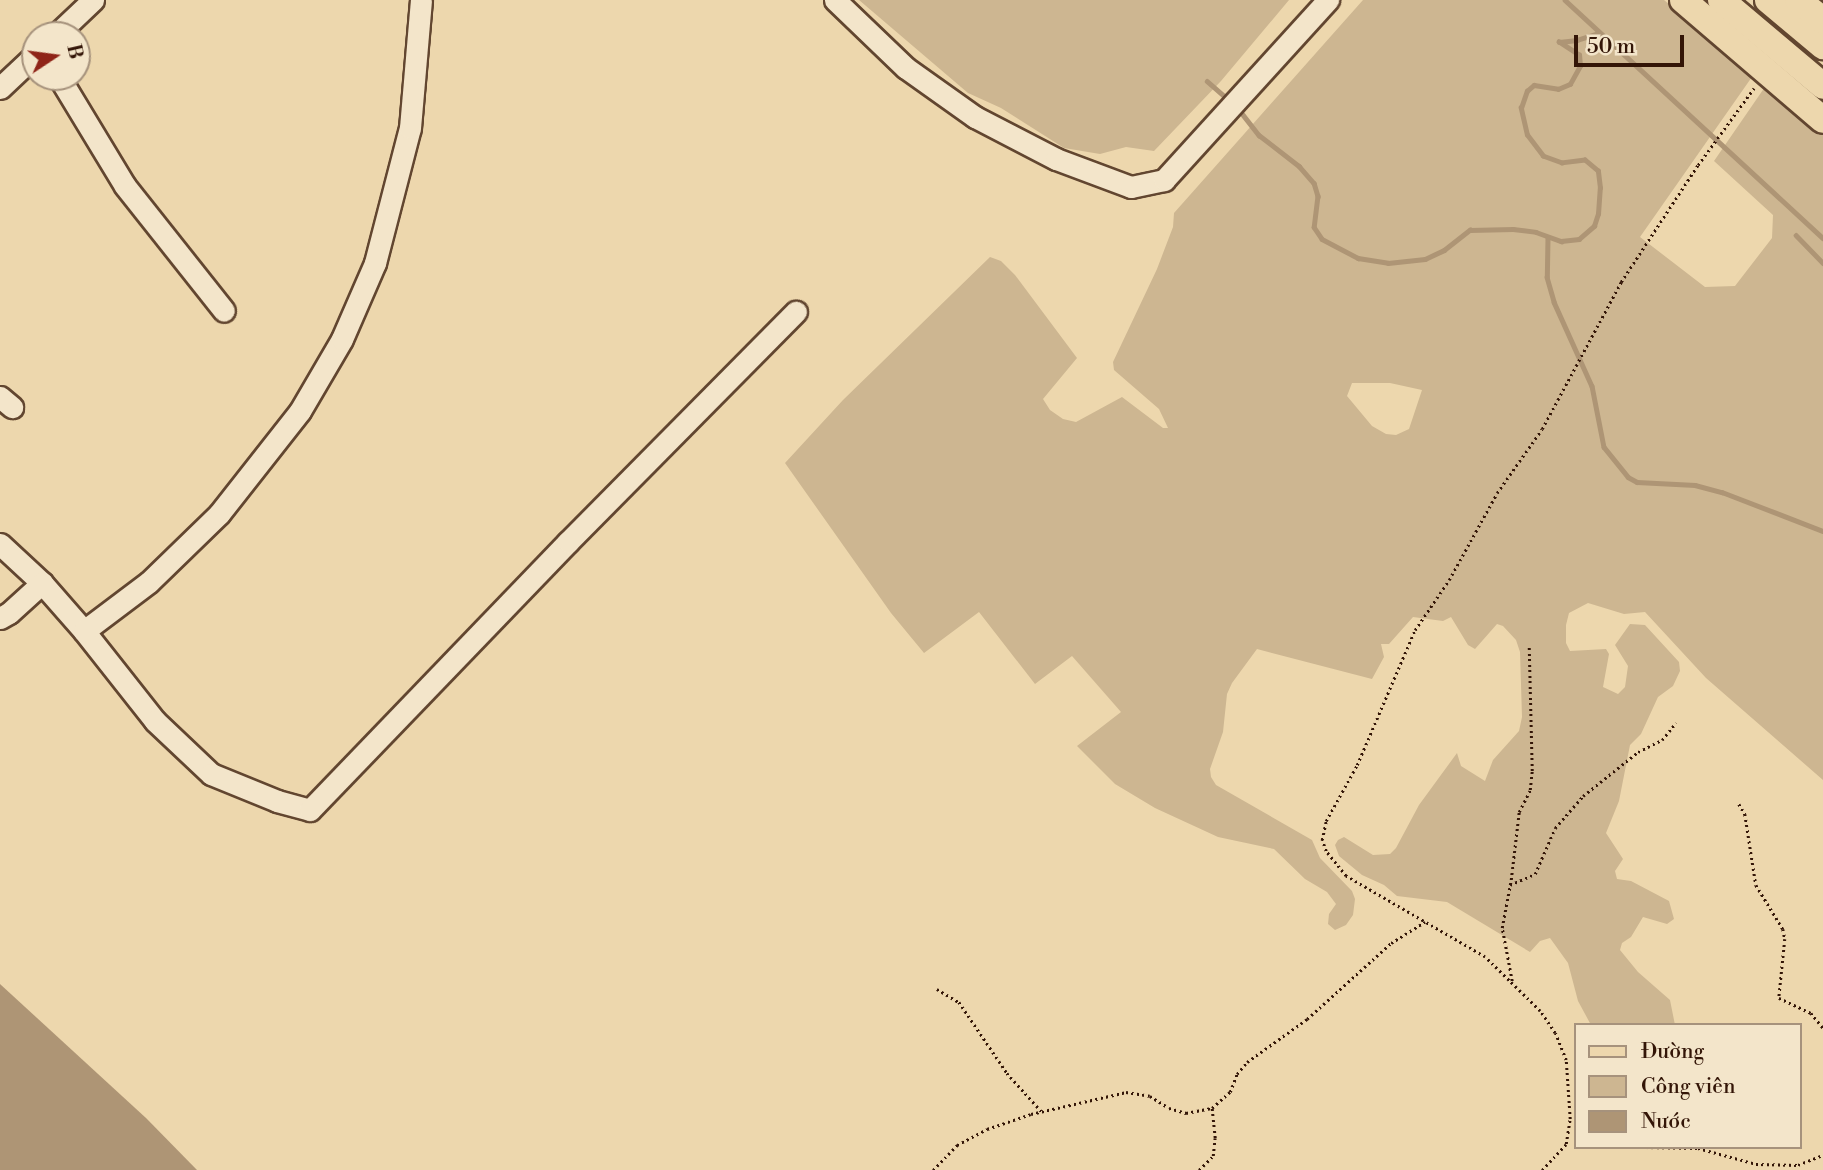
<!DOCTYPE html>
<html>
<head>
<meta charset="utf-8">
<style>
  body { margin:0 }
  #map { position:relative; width:1823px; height:1170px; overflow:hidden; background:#edd7ad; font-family:"Libre Bodoni",serif }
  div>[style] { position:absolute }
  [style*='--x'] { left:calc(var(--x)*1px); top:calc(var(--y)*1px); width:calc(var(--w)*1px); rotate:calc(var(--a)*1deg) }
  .green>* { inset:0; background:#cdb691 }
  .water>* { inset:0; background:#ae9575 }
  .stream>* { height:4.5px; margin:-2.25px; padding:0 2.25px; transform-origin:2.25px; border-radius:2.25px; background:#ae9575 }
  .path>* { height:2.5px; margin-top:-1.25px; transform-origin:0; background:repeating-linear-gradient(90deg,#331507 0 2px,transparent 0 5.5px) }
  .roads { filter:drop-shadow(2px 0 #624630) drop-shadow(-2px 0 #624630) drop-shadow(0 2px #624630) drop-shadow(0 -2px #624630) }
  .minor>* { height:21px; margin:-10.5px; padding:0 10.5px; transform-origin:10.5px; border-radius:10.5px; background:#f3e5ca }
  .major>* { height:26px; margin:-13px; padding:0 13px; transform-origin:13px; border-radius:13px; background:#edd7ad }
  span { translate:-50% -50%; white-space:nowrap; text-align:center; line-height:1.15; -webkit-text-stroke:6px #f3e5ca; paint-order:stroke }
  .legend { position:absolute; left:1574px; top:1023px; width:228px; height:126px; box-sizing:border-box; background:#f3e5ca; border:2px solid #a6927c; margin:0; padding:9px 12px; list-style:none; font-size:21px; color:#331507 }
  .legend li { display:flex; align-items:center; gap:14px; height:35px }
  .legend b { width:35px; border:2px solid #a6927c }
  .north { position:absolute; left:21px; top:21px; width:70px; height:70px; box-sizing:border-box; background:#f3e5ca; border:2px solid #a6927c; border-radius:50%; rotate:77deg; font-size:19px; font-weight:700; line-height:28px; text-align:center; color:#331507 }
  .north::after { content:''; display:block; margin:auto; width:24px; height:32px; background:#8f2418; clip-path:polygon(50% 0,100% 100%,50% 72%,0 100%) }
  .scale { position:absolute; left:1574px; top:35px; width:110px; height:32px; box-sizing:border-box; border:4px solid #331507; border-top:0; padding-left:9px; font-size:21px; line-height:24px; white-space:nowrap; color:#331507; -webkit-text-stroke:5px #f3e5ca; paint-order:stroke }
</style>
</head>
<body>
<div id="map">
  <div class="green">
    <div style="clip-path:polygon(859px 0,1289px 0,1221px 81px,1154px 151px,1126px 147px,1100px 154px,1064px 148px,1001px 108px,968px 93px)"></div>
    <div style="clip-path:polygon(evenodd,1363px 0,1664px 0,1754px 74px,1640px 237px,1705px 287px,1735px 286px,1772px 238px,1773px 215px,1714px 161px,1767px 84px,1823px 132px,1823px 780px,1706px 678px,1645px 612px,1624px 614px,1588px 603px,1569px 613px,1566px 625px,1566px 643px,1570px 651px,1606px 649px,1609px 654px,1603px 687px,1618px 694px,1625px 687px,1628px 666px,1615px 645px,1630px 624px,1645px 625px,1679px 662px,1680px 671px,1673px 686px,1658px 697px,1641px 734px,1630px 745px,1619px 801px,1606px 833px,1623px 859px,1615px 871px,1617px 879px,1631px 881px,1669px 901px,1674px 919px,1667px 924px,1643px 917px,1631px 937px,1622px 943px,1620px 950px,1638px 972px,1670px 1000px,1675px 1025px,1591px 1025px,1578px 1001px,1568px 963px,1550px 938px,1540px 941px,1530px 952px,1447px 902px,1397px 896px,1384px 885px,1362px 875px,1339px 856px,1335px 845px,1338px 840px,1344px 837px,1373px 855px,1390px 854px,1396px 848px,1419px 805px,1457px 753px,1461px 766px,1485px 781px,1493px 760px,1519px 731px,1522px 717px,1520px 652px,1516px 640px,1503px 626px,1497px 624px,1475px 649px,1468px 645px,1451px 617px,1443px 621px,1413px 617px,1389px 644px,1381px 644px,1384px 657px,1372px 679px,1257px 649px,1232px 683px,1227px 694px,1223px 732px,1210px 769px,1211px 777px,1216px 785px,1312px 840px,1320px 858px,1352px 891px,1355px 899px,1353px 915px,1346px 925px,1335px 930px,1328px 924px,1329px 914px,1336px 904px,1327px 892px,1305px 879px,1274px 849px,1218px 837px,1155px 808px,1115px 784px,1077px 746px,1121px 712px,1072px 656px,1035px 684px,979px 612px,924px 653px,891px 613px,785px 463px,843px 400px,990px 257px,1001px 261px,1015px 275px,1077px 358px,1043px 399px,1050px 410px,1063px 419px,1076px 422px,1122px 397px,1163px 428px,1168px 428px,1159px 409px,1114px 370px,1113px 362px,1157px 269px,1173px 227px,1174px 213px,1363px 0,1352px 383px,1390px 383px,1422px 390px,1409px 429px,1396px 435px,1386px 434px,1372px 426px,1347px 396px,1352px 383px)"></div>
  </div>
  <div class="water">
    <div style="clip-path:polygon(0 984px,146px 1118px,197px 1170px,0 1170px)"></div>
  </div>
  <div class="stream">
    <div style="--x:1565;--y:0;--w:351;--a:42.7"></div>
    <div style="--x:1207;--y:81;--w:28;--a:41"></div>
    <div style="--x:1237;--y:107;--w:36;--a:52"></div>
    <div style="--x:1259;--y:135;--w:51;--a:37.8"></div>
    <div style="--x:1299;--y:166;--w:23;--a:49"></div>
    <div style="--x:1314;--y:183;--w:14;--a:73"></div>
    <div style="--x:1318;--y:196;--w:31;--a:97"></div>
    <div style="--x:1314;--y:227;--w:14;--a:56"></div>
    <div style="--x:1322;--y:239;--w:41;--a:27.8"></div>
    <div style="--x:1358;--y:258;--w:30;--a:9"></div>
    <div style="--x:1388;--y:263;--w:37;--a:-6"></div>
    <div style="--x:1425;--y:259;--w:21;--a:-25"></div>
    <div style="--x:1444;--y:250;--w:33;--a:-38"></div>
    <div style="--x:1470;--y:230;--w:43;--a:-1.3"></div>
    <div style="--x:1513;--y:229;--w:23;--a:7"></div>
    <div style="--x:1536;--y:232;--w:27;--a:20"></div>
    <div style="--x:1561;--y:241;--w:18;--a:-6"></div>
    <div style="--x:1579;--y:239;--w:20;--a:-41"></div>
    <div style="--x:1594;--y:226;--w:13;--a:-72"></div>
    <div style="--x:1598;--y:214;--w:26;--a:-86"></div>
    <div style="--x:1600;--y:188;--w:17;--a:-97"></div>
    <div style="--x:1598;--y:171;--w:17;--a:-140"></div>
    <div style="--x:1585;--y:160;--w:23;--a:173"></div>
    <div style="--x:1562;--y:163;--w:20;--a:-160"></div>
    <div style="--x:1543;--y:156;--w:26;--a:-127"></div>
    <div style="--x:1527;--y:135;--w:28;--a:-103"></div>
    <div style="--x:1521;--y:108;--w:18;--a:-71"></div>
    <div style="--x:1527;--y:91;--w:9;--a:-41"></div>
    <div style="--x:1534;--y:85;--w:24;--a:9"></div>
    <div style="--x:1558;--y:89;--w:13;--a:-23"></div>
    <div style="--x:1570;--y:84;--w:21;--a:-61"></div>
    <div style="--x:1580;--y:66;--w:11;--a:-95"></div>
    <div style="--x:1579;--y:55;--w:24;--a:-147"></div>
    <div style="--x:1559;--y:42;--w:18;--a:-6"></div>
    <div style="--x:1577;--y:40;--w:22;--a:-18"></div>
    <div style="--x:1796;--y:235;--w:39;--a:46"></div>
    <div style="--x:1548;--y:238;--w:39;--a:91"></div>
    <div style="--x:1547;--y:277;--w:26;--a:74"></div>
    <div style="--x:1554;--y:302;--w:92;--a:65.7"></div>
    <div style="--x:1592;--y:386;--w:62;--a:78.9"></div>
    <div style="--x:1604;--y:447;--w:38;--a:51"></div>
    <div style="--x:1628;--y:477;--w:10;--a:29"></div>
    <div style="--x:1637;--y:482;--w:58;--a:3"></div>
    <div style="--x:1695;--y:485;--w:28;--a:15"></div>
    <div style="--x:1722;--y:492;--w:108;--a:21.1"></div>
  </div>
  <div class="path">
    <div style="--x:1739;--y:804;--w:12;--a:59"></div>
    <div style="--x:1745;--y:814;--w:72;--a:81.2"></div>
    <div style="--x:1756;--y:885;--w:52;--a:58.5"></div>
    <div style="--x:1783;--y:929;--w:10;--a:79"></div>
    <div style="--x:1785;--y:939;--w:59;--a:95.8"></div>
    <div style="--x:1779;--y:998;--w:35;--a:25"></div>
    <div style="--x:1811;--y:1013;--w:19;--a:51"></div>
    <div style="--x:1510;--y:885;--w:27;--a:-24"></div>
    <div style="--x:1535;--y:874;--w:50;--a:-66.5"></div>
    <div style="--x:1555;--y:828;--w:43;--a:-48.8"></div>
    <div style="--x:1583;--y:796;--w:70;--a:-38.7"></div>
    <div style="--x:1638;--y:752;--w:27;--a:-27"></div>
    <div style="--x:1662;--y:740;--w:22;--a:-51"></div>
    <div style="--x:1512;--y:981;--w:54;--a:-100.7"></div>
    <div style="--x:1502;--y:928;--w:49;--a:-79.4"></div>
    <div style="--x:1511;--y:880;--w:68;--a:-83.3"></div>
    <div style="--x:1519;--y:812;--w:25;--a:-63"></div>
    <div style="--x:1530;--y:790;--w:19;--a:-84"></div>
    <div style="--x:1532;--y:771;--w:125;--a:-91.4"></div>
    <div style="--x:937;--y:989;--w:26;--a:31"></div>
    <div style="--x:959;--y:1002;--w:86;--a:55.9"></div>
    <div style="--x:1007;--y:1073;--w:52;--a:48.1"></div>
    <div style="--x:1646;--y:1147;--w:52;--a:1.1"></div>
    <div style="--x:1698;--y:1148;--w:60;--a:15.4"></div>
    <div style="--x:1756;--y:1164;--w:42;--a:1.4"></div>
    <div style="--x:1798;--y:1165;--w:27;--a:-22"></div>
    <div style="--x:933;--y:1170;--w:35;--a:-46"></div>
    <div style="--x:957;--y:1145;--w:34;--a:-28"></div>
    <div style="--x:987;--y:1129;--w:46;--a:-18.8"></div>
    <div style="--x:1031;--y:1114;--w:98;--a:-13"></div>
    <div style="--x:1126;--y:1092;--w:24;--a:9"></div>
    <div style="--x:1150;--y:1096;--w:22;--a:32"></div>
    <div style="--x:1169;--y:1108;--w:18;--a:16"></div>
    <div style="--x:1186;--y:1113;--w:26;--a:-11"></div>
    <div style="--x:1212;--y:1108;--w:24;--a:-42"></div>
    <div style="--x:1230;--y:1092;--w:19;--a:-69"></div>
    <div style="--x:1237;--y:1074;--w:16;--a:-50"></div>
    <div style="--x:1247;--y:1062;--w:74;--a:-35.6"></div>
    <div style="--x:1307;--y:1019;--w:113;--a:-42.1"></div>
    <div style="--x:1391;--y:943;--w:40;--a:-32"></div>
    <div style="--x:1199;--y:1170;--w:20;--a:-45"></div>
    <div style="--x:1213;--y:1156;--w:18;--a:-84"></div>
    <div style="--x:1215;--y:1138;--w:30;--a:-96"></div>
    <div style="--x:1542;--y:1170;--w:35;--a:-47"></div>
    <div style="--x:1566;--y:1144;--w:25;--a:-81"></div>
    <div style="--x:1570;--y:1119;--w:59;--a:-93.9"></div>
    <div style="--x:1566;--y:1060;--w:29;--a:-112"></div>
    <div style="--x:1555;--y:1033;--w:27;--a:-124"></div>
    <div style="--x:1540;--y:1011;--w:77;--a:-135.5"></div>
    <div style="--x:1485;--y:957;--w:161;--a:-149.8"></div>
    <div style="--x:1346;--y:876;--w:32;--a:-129"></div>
    <div style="--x:1326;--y:851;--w:12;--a:-110"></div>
    <div style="--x:1322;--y:840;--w:19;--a:-78"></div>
    <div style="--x:1326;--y:821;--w:64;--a:-61"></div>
    <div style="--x:1357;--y:765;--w:147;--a:-66.8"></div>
    <div style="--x:1415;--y:630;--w:60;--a:-55.8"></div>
    <div style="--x:1449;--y:580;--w:99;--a:-61.1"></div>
    <div style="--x:1497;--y:493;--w:78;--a:-54.9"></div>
    <div style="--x:1542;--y:429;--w:167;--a:-61.7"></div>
    <div style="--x:1621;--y:282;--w:140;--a:-56.7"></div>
    <div style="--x:1698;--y:165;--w:95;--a:-54"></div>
  </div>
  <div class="roads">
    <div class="minor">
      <div style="--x:835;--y:0;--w:98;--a:43.8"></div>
      <div style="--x:906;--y:68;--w:85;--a:35.4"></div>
      <div style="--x:975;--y:117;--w:91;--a:27.4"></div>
      <div style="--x:1056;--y:159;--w:80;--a:20.5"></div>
      <div style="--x:1131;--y:187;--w:34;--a:-12"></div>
      <div style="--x:1164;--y:180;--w:244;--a:-47.7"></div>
      <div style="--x:56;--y:35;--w:51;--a:-43.4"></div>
      <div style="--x:59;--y:77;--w:127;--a:58.8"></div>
      <div style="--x:125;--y:186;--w:159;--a:51.6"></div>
      <div style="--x:0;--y:88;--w:48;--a:-43.3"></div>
      <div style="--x:0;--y:397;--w:16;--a:40"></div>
      <div style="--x:0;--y:544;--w:57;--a:42.9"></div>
      <div style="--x:42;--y:583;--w:64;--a:48.8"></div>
      <div style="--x:84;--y:631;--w:115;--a:51.7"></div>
      <div style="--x:155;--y:721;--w:77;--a:43.4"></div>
      <div style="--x:211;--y:774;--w:71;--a:22.2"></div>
      <div style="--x:277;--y:801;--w:34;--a:15"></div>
      <div style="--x:310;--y:810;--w:372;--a:-46.1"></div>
      <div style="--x:568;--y:542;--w:324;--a:-45.3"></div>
      <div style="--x:0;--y:618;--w:10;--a:-29"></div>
      <div style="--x:9;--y:613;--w:45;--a:-42.3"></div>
      <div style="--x:84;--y:631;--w:81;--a:-37"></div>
      <div style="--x:149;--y:582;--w:98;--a:-44.2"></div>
      <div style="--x:219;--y:514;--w:131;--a:-51.8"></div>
      <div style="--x:300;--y:411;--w:83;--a:-59.7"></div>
      <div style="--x:342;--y:339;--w:83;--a:-66.5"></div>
      <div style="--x:375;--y:263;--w:139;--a:-75.5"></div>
      <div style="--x:410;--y:128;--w:128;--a:-85.1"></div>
    </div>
    <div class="major">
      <div style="--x:1683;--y:0;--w:184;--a:40.6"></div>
      <div style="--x:1721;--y:0;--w:133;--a:40.1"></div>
      <div style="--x:1768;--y:0;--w:72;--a:39.9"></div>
      <div style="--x:1798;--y:0;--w:32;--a:39"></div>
    </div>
  </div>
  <ul class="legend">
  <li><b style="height:9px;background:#edd7ad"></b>Đường</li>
  <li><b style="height:19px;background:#cdb691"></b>Công viên</li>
  <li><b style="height:19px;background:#ae9575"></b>Nước</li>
  </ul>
  <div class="north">B</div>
  <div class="scale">50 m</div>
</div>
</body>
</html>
